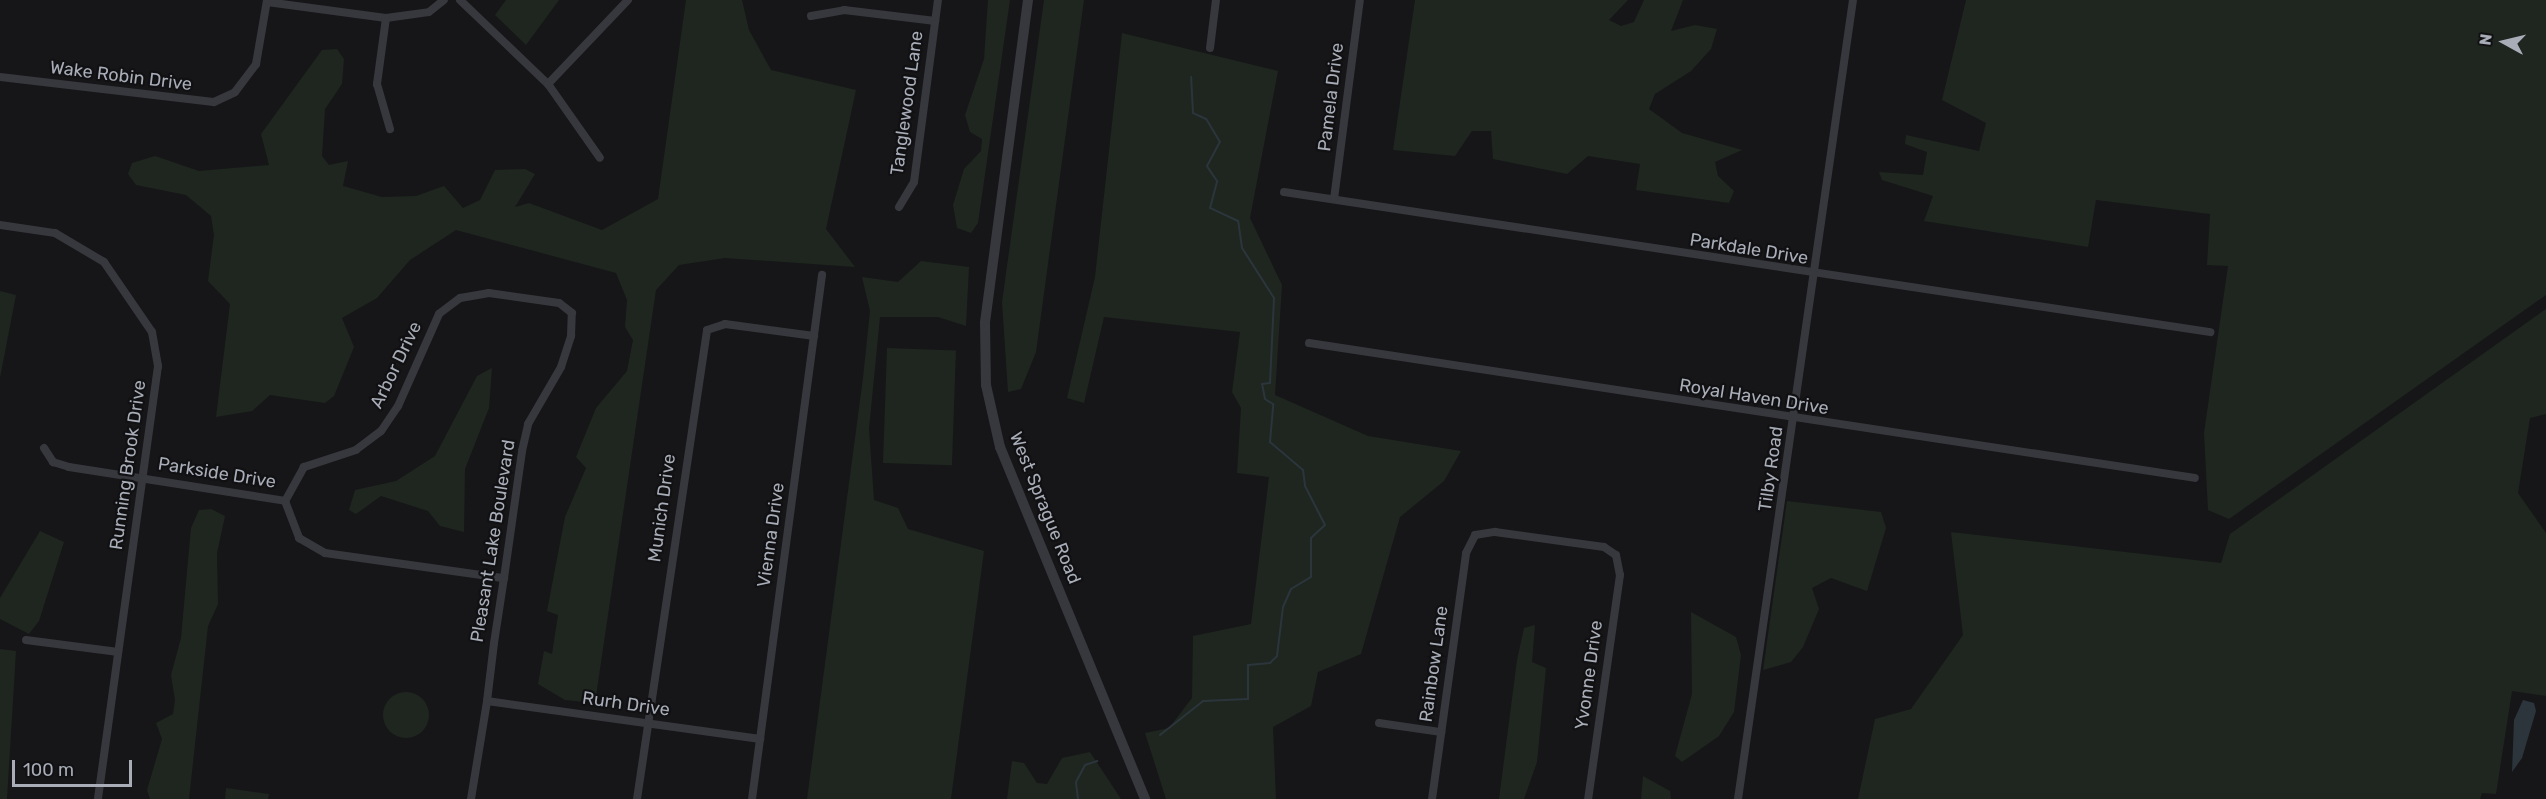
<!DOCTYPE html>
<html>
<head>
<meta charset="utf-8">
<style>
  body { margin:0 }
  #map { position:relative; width:2546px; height:799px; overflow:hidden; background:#161618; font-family:Rubik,sans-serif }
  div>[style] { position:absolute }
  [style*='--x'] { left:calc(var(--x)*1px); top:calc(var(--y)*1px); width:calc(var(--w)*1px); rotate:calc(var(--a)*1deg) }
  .green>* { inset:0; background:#1e261f; transform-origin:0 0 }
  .round { border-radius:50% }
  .water>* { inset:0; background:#2c353c }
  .stream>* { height:2px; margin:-1px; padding:0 1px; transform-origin:1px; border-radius:1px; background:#2c353c }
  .minor>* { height:8px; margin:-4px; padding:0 4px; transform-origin:4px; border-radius:4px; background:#37383d }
  .tertiary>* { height:10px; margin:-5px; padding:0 5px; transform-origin:5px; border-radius:5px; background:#37383d }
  span { translate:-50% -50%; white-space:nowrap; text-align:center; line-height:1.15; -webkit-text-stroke:4.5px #111113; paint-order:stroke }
  .street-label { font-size:18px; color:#a8adb8 }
  .north { position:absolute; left:2474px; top:12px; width:60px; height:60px; -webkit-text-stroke:4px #111113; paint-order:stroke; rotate:278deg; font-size:16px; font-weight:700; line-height:24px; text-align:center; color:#a8adb8 }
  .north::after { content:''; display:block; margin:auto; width:21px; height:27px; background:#a8adb8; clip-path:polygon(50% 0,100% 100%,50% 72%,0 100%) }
  .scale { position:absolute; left:12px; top:760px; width:120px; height:27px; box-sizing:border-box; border:3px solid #a8adb8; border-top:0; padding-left:8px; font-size:18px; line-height:21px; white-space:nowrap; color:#a8adb8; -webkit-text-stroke:4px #111113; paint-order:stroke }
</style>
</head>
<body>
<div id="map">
  <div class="green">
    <div style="clip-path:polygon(506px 0,559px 0,526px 45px,495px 15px)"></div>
    <div style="clip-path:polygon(686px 0,742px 0,749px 30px,771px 70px,856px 90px,826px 229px,855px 267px,725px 258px,679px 265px,656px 290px,595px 703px,565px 700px,538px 684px,544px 651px,552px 654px,558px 615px,547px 611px,565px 517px,586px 468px,576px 457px,596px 408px,627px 371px,633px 340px,625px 327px,627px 300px,616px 273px,456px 230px,410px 260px,377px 298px,342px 318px,354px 347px,334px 396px,325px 403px,270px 395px,252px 411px,216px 417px,230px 304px,208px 281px,214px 235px,211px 216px,186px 195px,136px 185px,128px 174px,132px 163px,155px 156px,199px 171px,269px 165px,261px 134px,322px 50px,337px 49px,344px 59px,342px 84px,325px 109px,322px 156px,329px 165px,348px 161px,343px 186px,382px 197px,416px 196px,444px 186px,463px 208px,480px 200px,495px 170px,525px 169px,535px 174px,515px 207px,529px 203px,602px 230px,658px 199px)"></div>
    <div style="clip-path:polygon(988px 0,1010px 0,978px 223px,971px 233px,957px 228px,953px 205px,964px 169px,981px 151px,982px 139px,970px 132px,965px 115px,984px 59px)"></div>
    <div style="clip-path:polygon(1044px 0,1084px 0,1036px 352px,1021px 389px,1008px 392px,1002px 302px)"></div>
    <div style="clip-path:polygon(1415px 0,1628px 0,1609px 20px,1621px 26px,1634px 22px,1644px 0,1683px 0,1671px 31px,1695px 25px,1717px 29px,1711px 49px,1691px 71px,1655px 94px,1649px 109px,1682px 133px,1742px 150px,1715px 162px,1718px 176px,1734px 191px,1729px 203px,1636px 190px,1640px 164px,1588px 156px,1567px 174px,1493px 159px,1491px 131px,1472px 131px,1455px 156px,1393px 150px)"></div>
    <div style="clip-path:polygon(1966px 0,2546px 0,2546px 295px,2229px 519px,2208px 510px,2204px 433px,2228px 266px,2207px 265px,2210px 214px,2096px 200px,2088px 247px,1924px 221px,1933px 196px,1882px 180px,1879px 172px,1923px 175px,1927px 152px,1905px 144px,1906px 135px,1979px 151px,1986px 123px,1942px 100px)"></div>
    <div style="clip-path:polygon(1122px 33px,1278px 71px,1250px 218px,1282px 285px,1275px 395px,1368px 436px,1461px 451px,1444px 481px,1400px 517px,1361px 654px,1318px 672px,1311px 706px,1273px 727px,1276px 799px,1166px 799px,1145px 733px,1169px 728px,1192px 698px,1193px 636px,1251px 624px,1269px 477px,1237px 473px,1241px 408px,1232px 392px,1240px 332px,1104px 317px,1084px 403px,1067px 398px,1095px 277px)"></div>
    <div style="clip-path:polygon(921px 261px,969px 267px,966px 326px,938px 317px,880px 317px,869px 429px,874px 500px,898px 508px,908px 529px,984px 551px,951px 799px,807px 799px,863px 378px,870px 311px,862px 277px,898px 282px)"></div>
    <div style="clip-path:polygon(0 291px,16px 295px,0 378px)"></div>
    <div style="clip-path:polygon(2546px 309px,2546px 414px,2530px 418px,2518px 493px,2546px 533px,2546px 696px,2512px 691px,2496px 794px,2482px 793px,2480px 799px,1858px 799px,1875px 719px,1911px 709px,1963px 635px,1951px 532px,2221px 563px,2230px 534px)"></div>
    <div style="left:887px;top:348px;width:69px;height:115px;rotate:2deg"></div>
    <div style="clip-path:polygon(492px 368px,489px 408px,465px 469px,464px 532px,440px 526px,428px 511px,381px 496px,356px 514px,349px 510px,355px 490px,396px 481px,435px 456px,477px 376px)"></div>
    <div style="clip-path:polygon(1787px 501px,1881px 512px,1886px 528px,1867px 591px,1831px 578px,1812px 588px,1819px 609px,1803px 647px,1791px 662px,1763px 670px)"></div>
    <div style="clip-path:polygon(211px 509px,225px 516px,217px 553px,218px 604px,208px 626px,189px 799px,150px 799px,147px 790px,162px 739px,156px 723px,173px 714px,175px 700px,171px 675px,181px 638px,191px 528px,199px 510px)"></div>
    <div style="clip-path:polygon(40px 531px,64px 542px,39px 621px,29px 634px,0 619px,0 598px)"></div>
    <div style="clip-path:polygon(1691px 612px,1736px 637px,1741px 655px,1734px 712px,1719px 736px,1682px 762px,1675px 756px,1692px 694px)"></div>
    <div style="clip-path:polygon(1535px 625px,1532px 662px,1546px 668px,1537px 762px,1524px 799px,1499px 799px,1517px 660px,1524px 628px)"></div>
    <div style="clip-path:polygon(0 649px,16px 651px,7px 799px,0 799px)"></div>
    <div class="round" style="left:383px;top:692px;width:46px;height:46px"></div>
    <div style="clip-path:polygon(1090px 752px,1121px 799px,1007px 799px,1012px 761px,1024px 763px,1037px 783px,1047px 784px,1062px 758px)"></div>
    <div style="clip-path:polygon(1643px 776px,1670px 791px,1671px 799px,1641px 799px)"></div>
    <div style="clip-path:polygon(226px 788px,269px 794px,268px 799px,225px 799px)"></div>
  </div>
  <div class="water">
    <div style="clip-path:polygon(2523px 700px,2534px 703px,2536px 711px,2522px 758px,2512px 772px,2514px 720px)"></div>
  </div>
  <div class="stream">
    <div style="--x:1160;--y:735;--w:55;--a:-38.3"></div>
    <div style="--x:1203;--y:701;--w:45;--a:-2.5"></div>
    <div style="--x:1248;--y:699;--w:34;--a:-90"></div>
    <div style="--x:1248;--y:665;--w:22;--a:-5"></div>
    <div style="--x:1270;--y:663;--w:10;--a:-45"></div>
    <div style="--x:1277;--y:656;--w:49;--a:-83"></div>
    <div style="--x:1283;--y:607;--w:20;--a:-66"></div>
    <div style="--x:1291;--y:589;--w:23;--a:-31"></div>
    <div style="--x:1311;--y:577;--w:39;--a:-90"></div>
    <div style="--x:1311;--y:538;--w:19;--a:-43"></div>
    <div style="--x:1325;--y:525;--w:44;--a:-117.1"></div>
    <div style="--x:1305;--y:486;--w:16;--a:-97"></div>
    <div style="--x:1303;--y:470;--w:43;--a:-139.7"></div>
    <div style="--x:1270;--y:442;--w:38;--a:-85"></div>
    <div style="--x:1273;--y:404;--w:9;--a:-148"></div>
    <div style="--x:1265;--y:399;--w:15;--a:-101"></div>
    <div style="--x:1262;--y:384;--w:8;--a:-7"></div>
    <div style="--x:1270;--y:383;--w:85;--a:-87.3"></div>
    <div style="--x:1274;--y:298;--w:59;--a:-122.6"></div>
    <div style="--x:1242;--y:248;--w:27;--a:-98"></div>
    <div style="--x:1238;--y:221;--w:31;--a:-155"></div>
    <div style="--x:1210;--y:208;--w:28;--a:-75"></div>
    <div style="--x:1217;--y:181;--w:18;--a:-124"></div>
    <div style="--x:1207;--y:166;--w:27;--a:-62"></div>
    <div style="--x:1220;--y:142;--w:27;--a:-121"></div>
    <div style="--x:1206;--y:119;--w:14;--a:-155"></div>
    <div style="--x:1193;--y:113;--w:36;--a:-93"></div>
    <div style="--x:1078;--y:799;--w:17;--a:-97"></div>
    <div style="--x:1076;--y:782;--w:19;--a:-62"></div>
    <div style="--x:1085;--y:765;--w:13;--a:-18"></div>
  </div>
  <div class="minor">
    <div style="--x:460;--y:0;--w:122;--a:43.7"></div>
    <div style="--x:548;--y:84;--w:90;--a:54.9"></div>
    <div style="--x:267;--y:2;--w:120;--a:7.7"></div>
    <div style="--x:386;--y:18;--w:43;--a:-7.9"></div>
    <div style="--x:429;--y:12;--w:19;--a:-39"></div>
    <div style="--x:811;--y:16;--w:34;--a:-10"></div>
    <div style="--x:844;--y:10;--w:92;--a:6.9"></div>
    <div style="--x:386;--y:18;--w:67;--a:97.8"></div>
    <div style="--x:377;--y:84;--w:47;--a:73.9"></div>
    <div style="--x:1210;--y:48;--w:48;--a:-82.9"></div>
    <div style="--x:0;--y:77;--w:215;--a:6.7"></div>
    <div style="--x:214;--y:102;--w:23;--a:-25"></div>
    <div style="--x:235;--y:92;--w:35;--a:-53"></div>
    <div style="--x:256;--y:64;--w:65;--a:-80.2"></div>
    <div style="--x:548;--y:84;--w:116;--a:-46.4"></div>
    <div style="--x:1284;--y:192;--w:937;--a:8.6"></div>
    <div style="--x:1334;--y:199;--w:201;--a:-82.6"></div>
    <div style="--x:899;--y:207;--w:29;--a:-59"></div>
    <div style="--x:914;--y:182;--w:184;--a:-82.5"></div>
    <div style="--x:0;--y:225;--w:56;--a:8.3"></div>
    <div style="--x:55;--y:233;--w:57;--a:30.6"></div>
    <div style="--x:104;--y:262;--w:85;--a:55.6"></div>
    <div style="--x:152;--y:332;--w:35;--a:80"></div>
    <div style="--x:158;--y:366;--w:437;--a:97.9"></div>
    <div style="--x:1309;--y:343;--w:896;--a:8.66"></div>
    <div style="--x:44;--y:448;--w:17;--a:57"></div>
    <div style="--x:53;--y:462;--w:17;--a:17"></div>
    <div style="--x:69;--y:467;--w:219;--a:8.9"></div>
    <div style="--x:26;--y:640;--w:93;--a:7.4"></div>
    <div style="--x:487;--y:701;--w:276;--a:7.9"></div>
    <div style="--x:1379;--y:723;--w:63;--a:8.3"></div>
    <div style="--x:471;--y:799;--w:99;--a:-80.7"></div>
    <div style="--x:487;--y:701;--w:58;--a:-83.1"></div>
    <div style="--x:494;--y:643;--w:66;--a:-81.3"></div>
    <div style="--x:504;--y:578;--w:128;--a:-81.9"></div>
    <div style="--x:522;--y:451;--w:28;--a:-77"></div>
    <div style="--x:528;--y:424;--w:66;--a:-59.9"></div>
    <div style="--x:561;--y:367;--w:33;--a:-72"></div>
    <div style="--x:571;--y:336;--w:23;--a:-88"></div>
    <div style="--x:572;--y:313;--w:16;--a:-142"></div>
    <div style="--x:559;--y:303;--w:71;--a:-171.9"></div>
    <div style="--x:489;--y:293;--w:29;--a:170"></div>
    <div style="--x:460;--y:298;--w:26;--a:143"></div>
    <div style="--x:439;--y:314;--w:101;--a:114"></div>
    <div style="--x:398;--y:406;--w:30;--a:124"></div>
    <div style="--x:381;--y:431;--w:31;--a:143"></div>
    <div style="--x:356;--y:450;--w:55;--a:161.9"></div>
    <div style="--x:304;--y:467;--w:39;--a:119"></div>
    <div style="--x:285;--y:501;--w:40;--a:69"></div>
    <div style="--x:299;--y:538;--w:30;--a:30"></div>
    <div style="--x:325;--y:553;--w:181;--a:8"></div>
    <div style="--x:637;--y:799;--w:474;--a:-81.5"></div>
    <div style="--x:707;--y:330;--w:19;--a:-18"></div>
    <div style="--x:725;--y:324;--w:90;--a:7.7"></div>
    <div style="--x:752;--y:799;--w:529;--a:-82.39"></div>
    <div style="--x:1432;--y:799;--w:248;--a:-82.1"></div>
    <div style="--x:1466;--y:553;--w:20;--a:-63"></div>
    <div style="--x:1475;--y:535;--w:20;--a:-9"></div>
    <div style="--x:1495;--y:532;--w:110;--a:7.8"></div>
    <div style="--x:1604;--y:547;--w:14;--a:34"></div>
    <div style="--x:1616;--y:555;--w:20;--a:79"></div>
    <div style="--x:1620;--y:575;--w:226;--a:98.1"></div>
    <div style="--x:1738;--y:799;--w:807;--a:-81.81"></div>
  </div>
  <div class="tertiary">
    <div style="--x:1028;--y:0;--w:326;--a:97.6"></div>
    <div style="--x:985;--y:323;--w:62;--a:89.1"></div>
    <div style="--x:986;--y:385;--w:64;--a:77.3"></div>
    <div style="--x:1000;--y:447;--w:381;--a:67.6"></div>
  </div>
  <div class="street-label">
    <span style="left:121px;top:76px;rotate:7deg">Wake Robin Drive</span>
    <span style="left:1331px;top:97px;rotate:-83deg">Pamela Drive</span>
    <span style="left:907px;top:103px;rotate:-82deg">Tanglewood Lane</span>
    <span style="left:1749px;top:249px;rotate:9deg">Parkdale Drive</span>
    <span style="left:396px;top:365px;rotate:-64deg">Arbor Drive</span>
    <span style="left:1754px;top:397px;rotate:9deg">Royal Haven Drive</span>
    <span style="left:128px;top:465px;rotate:-82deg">Running Brook Drive</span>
    <span style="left:1771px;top:469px;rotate:-82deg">Tilby Road</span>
    <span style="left:217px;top:473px;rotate:9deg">Parkside Drive</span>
    <span style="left:662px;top:508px;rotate:-82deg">Munich Drive</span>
    <span style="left:1045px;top:508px;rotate:68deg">West Sprague Road</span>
    <span style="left:771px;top:535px;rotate:-82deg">Vienna Drive</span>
    <span style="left:493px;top:541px;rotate:-81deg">Pleasant Lake Boulevard</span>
    <span style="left:1434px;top:664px;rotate:-82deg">Rainbow Lane</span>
    <span style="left:1589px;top:675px;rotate:-82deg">Yvonne Drive</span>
    <span style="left:626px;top:704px;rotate:8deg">Rurh Drive</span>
  </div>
  <div class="north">N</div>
  <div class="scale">100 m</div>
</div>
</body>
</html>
